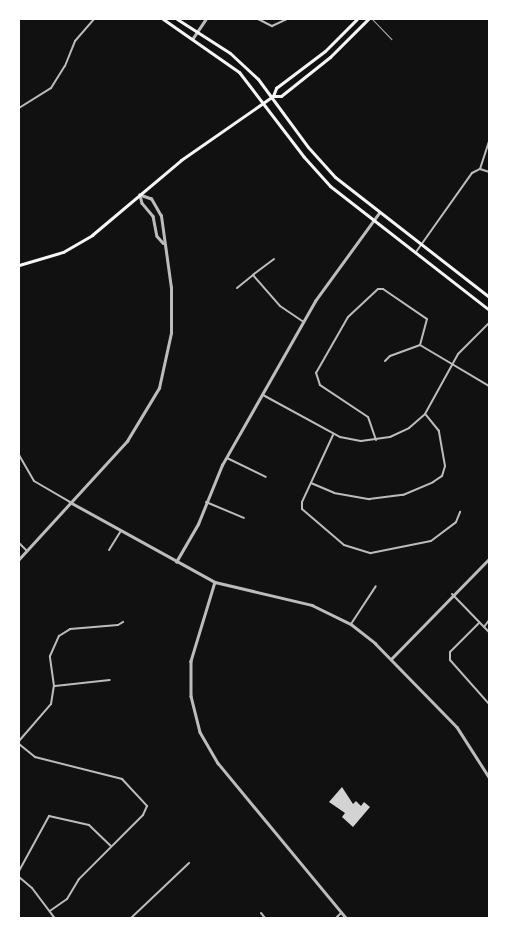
<!DOCTYPE html>
<html>
<head>
<meta charset="utf-8">
<style>
  body { margin:0 }
  #map { position:relative; width:508px; height:937px; overflow:hidden; background:#111; font-family:"Exo 2",sans-serif }
  div>[style] { position:absolute }
  [style*='--x'] { left:calc(var(--x)*1px); top:calc(var(--y)*1px); width:calc(var(--w)*1px); rotate:calc(var(--a)*1deg) }
  .building>* { inset:0; background:#d3d3d3 }
  .service>* { height:1px; margin:-0.5px; padding:0 0.5px; transform-origin:0.5px; border-radius:0.5px; background:#bcbcbc }
  .minor>* { height:2px; margin:-1px; padding:0 1px; transform-origin:1px; border-radius:1px; background:#bcbcbc }
  .tertiary>* { height:2.5px; margin:-1.25px; padding:0 1.25px; transform-origin:1.25px; border-radius:1.25px; background:#bcbcbc }
  .secondary>* { height:3px; margin:-1.5px; padding:0 1.5px; transform-origin:1.5px; border-radius:1.5px; background:#f5f5f5 }
  .primary>* { height:3px; margin:-1.5px; padding:0 1.5px; transform-origin:1.5px; border-radius:1.5px; background:#f5f5f5 }
  span { translate:-50% -50%; white-space:nowrap; text-align:center; line-height:1.15; -webkit-text-stroke:5px #fff; paint-order:stroke }
  .frame { position:absolute; inset:0; border:20px solid #fff; pointer-events:none }
</style>
</head>
<body>
<div id="map">
  <div class="building">
    <div style="clip-path:polygon(342px 787px,353px 804px,356px 801px,361px 806px,364px 802px,370px 807px,353px 827px,342px 817px,345px 813px,329px 802px)"></div>
  </div>
  <div class="service">
    <div style="--x:372;--y:19;--w:28;--a:46"></div>
  </div>
  <div class="minor">
    <div style="--x:258;--y:19;--w:16;--a:27"></div>
    <div style="--x:272;--y:26;--w:17;--a:-25"></div>
    <div style="--x:19;--y:108;--w:38;--a:-32"></div>
    <div style="--x:51;--y:88;--w:26;--a:-58"></div>
    <div style="--x:65;--y:66;--w:27;--a:-68"></div>
    <div style="--x:75;--y:41;--w:29;--a:-49"></div>
    <div style="--x:480;--y:169;--w:9;--a:18"></div>
    <div style="--x:416;--y:252;--w:97;--a:-54.7"></div>
    <div style="--x:472;--y:173;--w:9;--a:-27"></div>
    <div style="--x:480;--y:169;--w:28;--a:-72"></div>
    <div style="--x:274;--y:259;--w:26;--a:143"></div>
    <div style="--x:253;--y:275;--w:41;--a:48.9"></div>
    <div style="--x:280;--y:306;--w:29;--a:34"></div>
    <div style="--x:237;--y:288;--w:21;--a:-39"></div>
    <div style="--x:420;--y:345;--w:80;--a:30.7"></div>
    <div style="--x:385;--y:361;--w:7;--a:-45"></div>
    <div style="--x:390;--y:356;--w:32;--a:-20"></div>
    <div style="--x:263;--y:395;--w:88;--a:28.6"></div>
    <div style="--x:340;--y:437;--w:21;--a:11"></div>
    <div style="--x:361;--y:441;--w:29;--a:-8"></div>
    <div style="--x:390;--y:437;--w:21;--a:-25"></div>
    <div style="--x:409;--y:428;--w:21;--a:-41"></div>
    <div style="--x:425;--y:414;--w:68;--a:-61.2"></div>
    <div style="--x:458;--y:354;--w:44;--a:-45"></div>
    <div style="--x:333;--y:435;--w:74;--a:114.8"></div>
    <div style="--x:302;--y:502;--w:7;--a:90"></div>
    <div style="--x:302;--y:509;--w:55;--a:40.6"></div>
    <div style="--x:344;--y:545;--w:28;--a:17"></div>
    <div style="--x:371;--y:553;--w:61;--a:-11.3"></div>
    <div style="--x:431;--y:541;--w:31;--a:-37"></div>
    <div style="--x:456;--y:522;--w:11;--a:-68"></div>
    <div style="--x:376;--y:440;--w:24;--a:-109"></div>
    <div style="--x:368;--y:417;--w:58;--a:-146.3"></div>
    <div style="--x:320;--y:385;--w:13;--a:-108"></div>
    <div style="--x:316;--y:373;--w:64;--a:-60.3"></div>
    <div style="--x:348;--y:317;--w:41;--a:-43"></div>
    <div style="--x:378;--y:289;--w:5;--a:0"></div>
    <div style="--x:383;--y:289;--w:53;--a:34.3"></div>
    <div style="--x:427;--y:319;--w:27;--a:105"></div>
    <div style="--x:19;--y:455;--w:30;--a:60"></div>
    <div style="--x:34;--y:481;--w:42;--a:30.3"></div>
    <div style="--x:227;--y:458;--w:43;--a:26"></div>
    <div style="--x:311;--y:483;--w:25;--a:23"></div>
    <div style="--x:334;--y:493;--w:36;--a:10"></div>
    <div style="--x:369;--y:499;--w:34;--a:-7"></div>
    <div style="--x:403;--y:495;--w:33;--a:-23"></div>
    <div style="--x:433;--y:482;--w:11;--a:-34"></div>
    <div style="--x:442;--y:476;--w:10;--a:-73"></div>
    <div style="--x:445;--y:466;--w:36;--a:-100"></div>
    <div style="--x:439;--y:431;--w:22;--a:-129"></div>
    <div style="--x:206;--y:502;--w:41;--a:22.8"></div>
    <div style="--x:19;--y:543;--w:10;--a:45"></div>
    <div style="--x:109;--y:550;--w:22;--a:-58"></div>
    <div style="--x:452;--y:594;--w:53;--a:45.8"></div>
    <div style="--x:479;--y:623;--w:41;--a:135"></div>
    <div style="--x:450;--y:652;--w:8;--a:90"></div>
    <div style="--x:450;--y:660;--w:59;--a:48.4"></div>
    <div style="--x:351;--y:624;--w:45;--a:-56.7"></div>
    <div style="--x:484;--y:627;--w:9;--a:-54"></div>
    <div style="--x:55;--y:686;--w:55;--a:-6.2"></div>
    <div style="--x:19;--y:741;--w:49;--a:-49.1"></div>
    <div style="--x:51;--y:704;--w:18;--a:-81"></div>
    <div style="--x:54;--y:686;--w:30;--a:-98"></div>
    <div style="--x:50;--y:656;--w:22;--a:-66"></div>
    <div style="--x:59;--y:636;--w:13;--a:-32"></div>
    <div style="--x:70;--y:629;--w:48;--a:-4.8"></div>
    <div style="--x:118;--y:625;--w:6;--a:-31"></div>
    <div style="--x:19;--y:744;--w:21;--a:39"></div>
    <div style="--x:35;--y:757;--w:90;--a:14.2"></div>
    <div style="--x:122;--y:779;--w:37;--a:47"></div>
    <div style="--x:147;--y:806;--w:10;--a:114"></div>
    <div style="--x:143;--y:815;--w:91;--a:135"></div>
    <div style="--x:79;--y:879;--w:23;--a:121"></div>
    <div style="--x:67;--y:899;--w:21;--a:145"></div>
    <div style="--x:19;--y:871;--w:63;--a:-61.4"></div>
    <div style="--x:49;--y:816;--w:41;--a:12.7"></div>
    <div style="--x:89;--y:825;--w:30;--a:44"></div>
    <div style="--x:19;--y:877;--w:17;--a:40"></div>
    <div style="--x:32;--y:888;--w:38;--a:53"></div>
    <div style="--x:261;--y:913;--w:6;--a:51"></div>
    <div style="--x:131;--y:918;--w:80;--a:-43.5"></div>
    <div style="--x:336;--y:918;--w:7;--a:-45"></div>
  </div>
  <div class="tertiary">
    <div style="--x:193;--y:38;--w:23;--a:-56"></div>
    <div style="--x:140;--y:195;--w:8;--a:76"></div>
    <div style="--x:142;--y:203;--w:17;--a:50"></div>
    <div style="--x:153;--y:216;--w:20;--a:79"></div>
    <div style="--x:157;--y:236;--w:9;--a:49"></div>
    <div style="--x:70;--y:502;--w:166;--a:28.9"></div>
    <div style="--x:215;--y:582;--w:100;--a:13.3"></div>
    <div style="--x:312;--y:605;--w:43;--a:26"></div>
    <div style="--x:351;--y:624;--w:31;--a:38"></div>
    <div style="--x:375;--y:643;--w:117;--a:45.7"></div>
    <div style="--x:457;--y:727;--w:59;--a:57.4"></div>
    <div style="--x:19;--y:559;--w:160;--a:-47.5"></div>
    <div style="--x:127;--y:441;--w:62;--a:-58.9"></div>
    <div style="--x:159;--y:388;--w:56;--a:-77.7"></div>
    <div style="--x:171;--y:333;--w:45;--a:-90"></div>
    <div style="--x:171;--y:288;--w:73;--a:-97.9"></div>
    <div style="--x:161;--y:216;--w:20;--a:-120"></div>
    <div style="--x:151;--y:199;--w:12;--a:-160"></div>
    <div style="--x:176;--y:562;--w:44;--a:-59.9"></div>
    <div style="--x:198;--y:524;--w:64;--a:-67.9"></div>
    <div style="--x:222;--y:465;--w:189;--a:-60.4"></div>
    <div style="--x:315;--y:301;--w:109;--a:-54"></div>
    <div style="--x:215;--y:582;--w:83;--a:106.9"></div>
    <div style="--x:191;--y:661;--w:35;--a:90"></div>
    <div style="--x:191;--y:696;--w:37;--a:76"></div>
    <div style="--x:200;--y:732;--w:36;--a:60"></div>
    <div style="--x:218;--y:763;--w:201;--a:50.4"></div>
    <div style="--x:391;--y:659;--w:140;--a:-45.6"></div>
  </div>
  <div class="secondary">
    <div style="--x:163;--y:19;--w:93;--a:34.9"></div>
    <div style="--x:239;--y:72;--w:107;--a:52.6"></div>
    <div style="--x:304;--y:157;--w:39;--a:48"></div>
    <div style="--x:330;--y:186;--w:202;--a:37.9"></div>
    <div style="--x:177;--y:19;--w:63;--a:32.7"></div>
    <div style="--x:230;--y:53;--w:38;--a:43"></div>
    <div style="--x:258;--y:79;--w:84;--a:53.7"></div>
    <div style="--x:308;--y:147;--w:40;--a:48"></div>
    <div style="--x:335;--y:177;--w:195;--a:37.9"></div>
  </div>
  <div class="primary">
    <div style="--x:273;--y:96;--w:9;--a:-69"></div>
    <div style="--x:276;--y:88;--w:61;--a:-37.1"></div>
    <div style="--x:325;--y:51;--w:45;--a:-45"></div>
    <div style="--x:19;--y:265;--w:46;--a:-16.5"></div>
    <div style="--x:63;--y:252;--w:34;--a:-30"></div>
    <div style="--x:92;--y:235;--w:116;--a:-40.1"></div>
    <div style="--x:181;--y:160;--w:112;--a:-34.8"></div>
    <div style="--x:273;--y:96;--w:8;--a:0"></div>
    <div style="--x:281;--y:96;--w:63;--a:-38.5"></div>
    <div style="--x:330;--y:57;--w:54;--a:-45"></div>
  </div>
  <div class="frame"></div>
</div>
</body>
</html>
